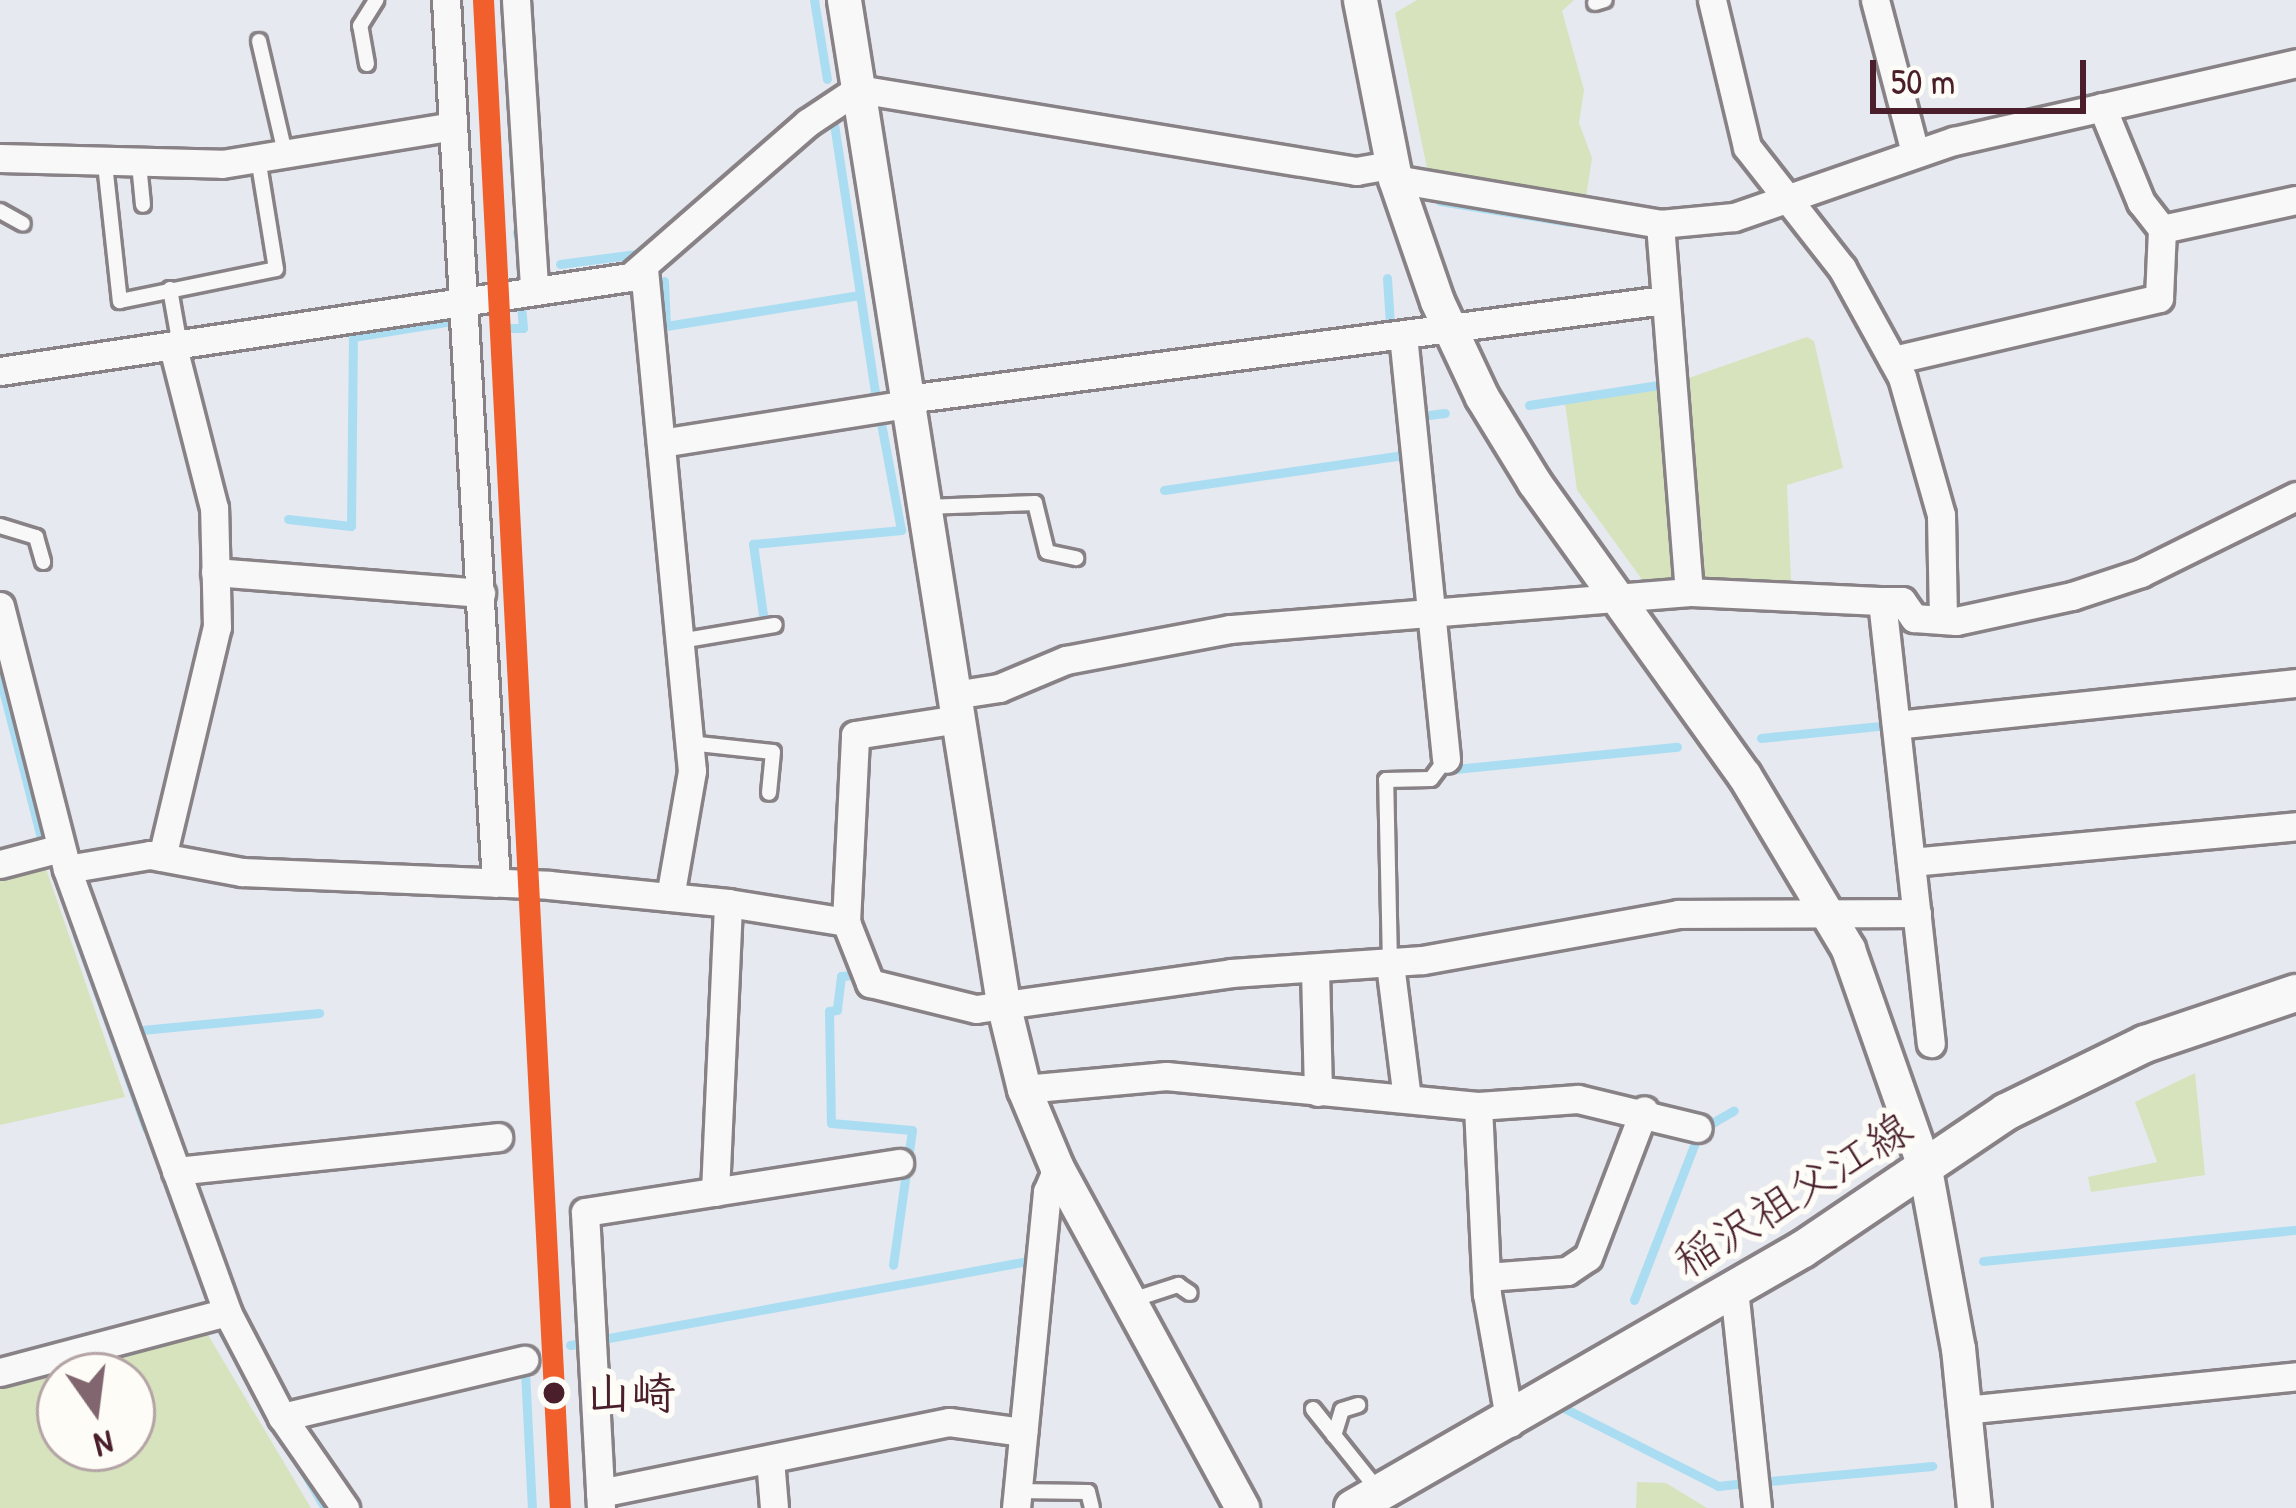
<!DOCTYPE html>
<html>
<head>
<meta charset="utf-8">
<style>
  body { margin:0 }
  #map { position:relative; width:2296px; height:1508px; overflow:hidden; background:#e6e9ef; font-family:"Patrick Hand","Klee One",sans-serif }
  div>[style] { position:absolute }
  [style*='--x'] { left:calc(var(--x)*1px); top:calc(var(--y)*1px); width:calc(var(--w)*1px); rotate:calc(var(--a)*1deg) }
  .green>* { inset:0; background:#d6e3bd }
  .stream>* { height:9px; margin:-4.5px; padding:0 4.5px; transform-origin:4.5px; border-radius:4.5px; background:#abddf2 }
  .roads { filter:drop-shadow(3px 0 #888286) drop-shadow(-3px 0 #888286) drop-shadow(0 3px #888286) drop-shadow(0 -3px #888286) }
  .service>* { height:14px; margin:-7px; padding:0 7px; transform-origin:7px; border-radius:7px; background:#f8f8f8 }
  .minor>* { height:27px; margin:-13.5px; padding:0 13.5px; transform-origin:13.5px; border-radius:13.5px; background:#f8f8f8 }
  .tertiary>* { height:33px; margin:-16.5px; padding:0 16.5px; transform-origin:16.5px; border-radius:16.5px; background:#f8f8f8 }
  .secondary>* { height:36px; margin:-18px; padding:0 18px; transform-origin:18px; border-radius:18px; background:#f8f8f8 }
  .rail-1>* { height:21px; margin:-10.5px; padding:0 10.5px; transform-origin:10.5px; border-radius:10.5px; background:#f05f2c }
  .dots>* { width:33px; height:33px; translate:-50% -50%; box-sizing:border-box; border:6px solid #fdfcf7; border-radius:50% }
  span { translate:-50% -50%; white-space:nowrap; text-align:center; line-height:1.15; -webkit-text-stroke:12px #fdfcf7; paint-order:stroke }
  .street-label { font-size:45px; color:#4a1f2b }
  .stop-label { font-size:45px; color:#4a1f2b; font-weight:700 }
  .left { translate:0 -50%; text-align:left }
  .north { position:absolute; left:36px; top:1352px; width:120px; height:120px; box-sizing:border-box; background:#fdfcf7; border:3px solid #b5a4a5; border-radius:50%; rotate:166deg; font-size:33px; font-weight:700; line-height:48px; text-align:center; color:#4a1f2b }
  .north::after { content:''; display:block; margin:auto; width:42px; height:54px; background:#816670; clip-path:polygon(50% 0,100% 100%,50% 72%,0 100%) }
  .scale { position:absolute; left:1870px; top:60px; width:216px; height:54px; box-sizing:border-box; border:6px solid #4a1f2b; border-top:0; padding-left:15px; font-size:36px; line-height:42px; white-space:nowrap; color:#4a1f2b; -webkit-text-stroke:9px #fdfcf7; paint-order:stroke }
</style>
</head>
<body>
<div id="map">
  <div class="green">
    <div style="clip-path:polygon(1417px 0,1574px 0,1562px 11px,1584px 90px,1579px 123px,1592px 158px,1586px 197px,1428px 173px,1395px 13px)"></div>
    <div style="clip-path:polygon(1807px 337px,1814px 341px,1843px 468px,1787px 485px,1791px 581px,1705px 580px,1680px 381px)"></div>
    <div style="clip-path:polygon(1664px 389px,1680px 585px,1649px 589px,1577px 490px,1565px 403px)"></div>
    <div style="clip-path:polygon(43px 860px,125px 1097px,0 1125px,0 871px)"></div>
    <div style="clip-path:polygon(2195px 1073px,2205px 1175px,2091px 1192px,2088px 1177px,2157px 1162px,2135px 1102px)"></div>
    <div style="clip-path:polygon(evenodd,205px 1330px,311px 1508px,0 1508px,0 1382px,205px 1330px,60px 1376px,132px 1376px,132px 1448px,60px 1448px,60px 1376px)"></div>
    <div style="clip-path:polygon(1637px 1482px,1666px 1483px,1707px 1508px,1636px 1508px)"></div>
  </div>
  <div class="stream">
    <div style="--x:814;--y:0;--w:80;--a:80.7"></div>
    <div style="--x:834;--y:124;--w:277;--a:81.3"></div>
    <div style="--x:1440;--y:201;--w:131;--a:9.2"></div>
    <div style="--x:517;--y:232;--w:38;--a:79"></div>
    <div style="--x:560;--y:264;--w:77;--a:-7.5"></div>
    <div style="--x:1387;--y:278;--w:46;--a:86.3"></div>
    <div style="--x:664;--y:281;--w:45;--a:87.5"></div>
    <div style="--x:666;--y:326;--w:196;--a:-9.1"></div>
    <div style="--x:509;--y:328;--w:14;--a:0"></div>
    <div style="--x:523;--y:328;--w:21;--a:-95"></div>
    <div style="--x:1529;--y:405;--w:131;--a:-8.8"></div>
    <div style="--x:1421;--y:416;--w:24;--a:-7"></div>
    <div style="--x:1164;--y:490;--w:242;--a:-8.3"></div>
    <div style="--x:288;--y:519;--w:63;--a:6.3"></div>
    <div style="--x:351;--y:526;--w:189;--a:-89.4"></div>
    <div style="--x:353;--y:337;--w:94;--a:-9.2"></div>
    <div style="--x:763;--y:615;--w:72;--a:-98"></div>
    <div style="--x:753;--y:544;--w:149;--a:-5.4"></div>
    <div style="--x:901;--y:530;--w:114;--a:-100.6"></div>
    <div style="--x:0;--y:678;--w:173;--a:75.6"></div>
    <div style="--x:1761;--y:738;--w:120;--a:-5.8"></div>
    <div style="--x:1455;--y:769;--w:223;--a:-5.7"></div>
    <div style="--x:77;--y:935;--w:205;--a:70.3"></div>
    <div style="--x:853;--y:975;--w:12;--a:175"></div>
    <div style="--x:841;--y:976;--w:34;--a:97"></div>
    <div style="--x:837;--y:1010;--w:8;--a:173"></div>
    <div style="--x:829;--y:1011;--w:112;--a:89"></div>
    <div style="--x:831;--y:1123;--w:81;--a:4.9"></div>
    <div style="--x:912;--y:1130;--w:136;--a:98"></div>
    <div style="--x:142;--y:1030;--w:178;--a:-5.5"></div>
    <div style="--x:1983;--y:1261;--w:315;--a:-5.7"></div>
    <div style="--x:1634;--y:1300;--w:182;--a:-68.8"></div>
    <div style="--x:1700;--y:1130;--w:39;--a:-30"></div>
    <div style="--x:218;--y:1325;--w:212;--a:59.7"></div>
    <div style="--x:603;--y:1339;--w:431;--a:-10.4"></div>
    <div style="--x:570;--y:1345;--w:7;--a:-8"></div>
    <div style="--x:518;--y:1373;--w:7;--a:-16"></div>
    <div style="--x:525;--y:1371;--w:137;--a:87.1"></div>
    <div style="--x:1556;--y:1404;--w:182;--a:26.8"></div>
    <div style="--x:1718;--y:1486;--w:28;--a:-6"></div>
    <div style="--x:1770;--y:1481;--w:163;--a:-5.3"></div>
  </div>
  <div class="roads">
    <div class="service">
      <div style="--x:1595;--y:3;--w:10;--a:-17"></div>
      <div style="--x:259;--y:41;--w:115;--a:76.9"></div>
      <div style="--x:367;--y:64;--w:39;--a:-100"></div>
      <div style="--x:360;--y:26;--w:31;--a:-58"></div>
      <div style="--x:105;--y:164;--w:138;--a:83.8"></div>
      <div style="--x:120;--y:301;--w:159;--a:-11.6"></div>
      <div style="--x:276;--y:269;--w:112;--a:-99.2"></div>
      <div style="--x:139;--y:164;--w:41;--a:84.4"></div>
      <div style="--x:0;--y:211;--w:26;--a:29"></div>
      <div style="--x:170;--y:289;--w:58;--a:80"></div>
      <div style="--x:925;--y:507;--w:110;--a:-2.1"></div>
      <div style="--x:1035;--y:503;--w:50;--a:76.2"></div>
      <div style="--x:1047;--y:552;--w:30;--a:12"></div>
      <div style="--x:0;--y:526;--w:38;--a:17"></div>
      <div style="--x:36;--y:537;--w:26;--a:74"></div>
      <div style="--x:680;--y:641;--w:96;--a:-9.6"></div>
      <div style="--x:689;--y:743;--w:84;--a:6.1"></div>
      <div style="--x:773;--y:752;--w:41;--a:95.6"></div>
      <div style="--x:1390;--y:964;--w:184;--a:-91.2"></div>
      <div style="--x:1386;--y:780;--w:45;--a:-1.3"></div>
      <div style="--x:1431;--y:779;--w:25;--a:-53"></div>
      <div style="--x:1129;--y:1301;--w:52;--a:-18.1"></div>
      <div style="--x:1178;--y:1285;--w:14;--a:34"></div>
      <div style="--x:1313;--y:1409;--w:102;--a:51.3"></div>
      <div style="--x:1334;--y:1436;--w:27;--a:-73"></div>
      <div style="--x:1342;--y:1410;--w:17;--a:-17"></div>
      <div style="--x:1017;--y:1491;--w:71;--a:0.8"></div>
      <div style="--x:1088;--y:1492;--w:16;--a:76"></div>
    </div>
    <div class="minor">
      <div style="--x:446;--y:0;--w:884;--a:86.76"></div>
      <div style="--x:516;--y:0;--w:291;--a:86.4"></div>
      <div style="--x:1712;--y:0;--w:151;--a:76.6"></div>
      <div style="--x:1747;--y:147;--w:154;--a:51.9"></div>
      <div style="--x:1842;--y:268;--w:124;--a:61.2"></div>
      <div style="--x:1902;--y:377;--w:143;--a:74.2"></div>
      <div style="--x:1941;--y:515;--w:105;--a:88.9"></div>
      <div style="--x:1875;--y:0;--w:157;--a:75.3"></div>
      <div style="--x:2102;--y:107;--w:103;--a:67.7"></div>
      <div style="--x:2141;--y:202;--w:34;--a:52"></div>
      <div style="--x:0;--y:158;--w:222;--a:1.5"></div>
      <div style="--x:222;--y:164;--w:234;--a:-9.3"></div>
      <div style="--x:1395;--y:179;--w:269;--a:9.6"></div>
      <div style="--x:1660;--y:224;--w:74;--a:-5.4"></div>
      <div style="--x:1734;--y:217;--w:233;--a:-19.1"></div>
      <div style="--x:1954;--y:141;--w:351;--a:-12.8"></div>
      <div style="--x:1660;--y:224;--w:369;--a:85.5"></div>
      <div style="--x:1689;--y:592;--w:193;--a:2.7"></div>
      <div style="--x:1882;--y:601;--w:445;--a:83.7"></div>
      <div style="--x:644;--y:269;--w:504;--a:84.54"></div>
      <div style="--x:692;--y:771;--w:128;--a:99.9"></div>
      <div style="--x:1403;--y:335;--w:426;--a:84.2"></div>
      <div style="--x:1893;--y:360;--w:273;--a:-13.1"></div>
      <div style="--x:2159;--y:298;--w:69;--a:-87.5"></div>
      <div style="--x:2162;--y:229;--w:137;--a:-12.2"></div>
      <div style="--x:0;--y:371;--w:637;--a:-8.49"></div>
      <div style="--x:630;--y:277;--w:235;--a:-41"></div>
      <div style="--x:807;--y:123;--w:61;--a:-33.7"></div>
      <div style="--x:858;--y:89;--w:505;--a:9.35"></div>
      <div style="--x:1356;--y:171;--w:36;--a:-10"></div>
      <div style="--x:907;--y:399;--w:763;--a:-7.45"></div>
      <div style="--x:661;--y:443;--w:250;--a:-9"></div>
      <div style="--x:215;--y:572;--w:267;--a:4.5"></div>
      <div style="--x:1882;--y:601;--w:20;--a:0"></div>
      <div style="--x:1902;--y:601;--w:21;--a:55"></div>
      <div style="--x:1914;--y:618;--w:42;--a:4.1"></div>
      <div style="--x:1956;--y:621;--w:119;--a:-12.2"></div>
      <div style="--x:2072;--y:596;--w:73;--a:-18.4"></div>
      <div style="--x:2141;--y:573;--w:173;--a:-26.4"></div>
      <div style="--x:0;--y:606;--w:271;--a:75.7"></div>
      <div style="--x:67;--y:869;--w:471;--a:70.1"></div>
      <div style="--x:227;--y:1312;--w:119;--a:62.4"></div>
      <div style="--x:282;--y:1417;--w:111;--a:55.3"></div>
      <div style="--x:954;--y:695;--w:46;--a:-8.8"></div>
      <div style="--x:999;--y:688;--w:73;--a:-22.7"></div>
      <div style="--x:1066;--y:660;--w:167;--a:-10.7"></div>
      <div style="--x:1230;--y:629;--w:460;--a:-4.6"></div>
      <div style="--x:1896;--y:725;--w:402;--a:-6"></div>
      <div style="--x:162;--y:857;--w:236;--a:-76.6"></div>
      <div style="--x:217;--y:627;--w:119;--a:-91.4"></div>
      <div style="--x:214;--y:508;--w:166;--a:-104.3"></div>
      <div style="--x:1911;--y:862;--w:387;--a:-5.3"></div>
      <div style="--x:0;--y:864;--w:63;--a:-14.7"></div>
      <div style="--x:67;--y:869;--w:84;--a:-9.6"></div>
      <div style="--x:150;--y:855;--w:94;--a:10.5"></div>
      <div style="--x:242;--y:872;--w:307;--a:2.4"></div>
      <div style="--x:549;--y:885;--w:180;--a:5.7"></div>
      <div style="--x:728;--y:903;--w:120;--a:9.1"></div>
      <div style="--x:846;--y:922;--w:66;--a:68.5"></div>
      <div style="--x:870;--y:983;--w:109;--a:13.8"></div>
      <div style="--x:976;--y:1009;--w:258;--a:-8"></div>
      <div style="--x:1231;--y:973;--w:192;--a:-3.9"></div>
      <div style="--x:1423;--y:960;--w:259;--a:-10.2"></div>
      <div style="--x:1678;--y:914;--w:239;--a:-0.2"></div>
      <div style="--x:846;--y:922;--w:187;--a:-87.2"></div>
      <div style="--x:855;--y:735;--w:104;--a:-8.8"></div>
      <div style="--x:1390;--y:964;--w:136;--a:82.8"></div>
      <div style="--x:1315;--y:969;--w:123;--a:88.6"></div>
      <div style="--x:1024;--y:1089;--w:143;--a:-5.2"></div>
      <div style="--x:1166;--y:1076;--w:313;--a:5.5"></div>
      <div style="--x:1478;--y:1106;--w:100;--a:-4"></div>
      <div style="--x:1578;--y:1099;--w:123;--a:13.6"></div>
      <div style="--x:1478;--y:1106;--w:188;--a:87.3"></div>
      <div style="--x:1487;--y:1294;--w:131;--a:79.9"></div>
      <div style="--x:176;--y:1171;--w:324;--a:-6"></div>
      <div style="--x:715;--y:1192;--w:289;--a:-87.4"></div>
      <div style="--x:1486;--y:1277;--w:81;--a:-4.2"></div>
      <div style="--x:1567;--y:1271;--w:25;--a:-34"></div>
      <div style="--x:1588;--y:1257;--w:157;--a:-69.1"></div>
      <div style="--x:1734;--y:1289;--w:220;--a:84"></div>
      <div style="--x:0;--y:1372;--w:235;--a:-14.8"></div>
      <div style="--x:1964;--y:1410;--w:334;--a:-5.8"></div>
      <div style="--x:282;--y:1417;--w:249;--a:-13.3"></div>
      <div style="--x:770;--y:1459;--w:49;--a:85.3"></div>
      <div style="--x:600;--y:1493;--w:356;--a:-11.5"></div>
      <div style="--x:949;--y:1422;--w:75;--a:7.7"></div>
      <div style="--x:601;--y:1508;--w:296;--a:-93.1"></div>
      <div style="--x:585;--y:1212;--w:318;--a:-8.9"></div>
      <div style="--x:1016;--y:1508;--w:318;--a:-84.4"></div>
      <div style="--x:1047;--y:1192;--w:26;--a:-67"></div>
    </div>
    <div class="tertiary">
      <div style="--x:844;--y:0;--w:1016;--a:80.99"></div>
      <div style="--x:1003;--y:1003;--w:89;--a:76.3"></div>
      <div style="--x:1024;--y:1089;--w:86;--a:67.3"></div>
      <div style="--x:1057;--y:1168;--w:387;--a:61.4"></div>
      <div style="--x:1360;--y:0;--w:182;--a:78.9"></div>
      <div style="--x:1395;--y:179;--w:129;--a:71"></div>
      <div style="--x:1437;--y:301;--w:106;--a:64.9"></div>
      <div style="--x:1482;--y:397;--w:100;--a:58.5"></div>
      <div style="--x:1534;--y:482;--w:360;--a:54.4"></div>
      <div style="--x:1744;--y:775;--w:203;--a:59.1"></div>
      <div style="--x:1848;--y:949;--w:233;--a:70.7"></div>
      <div style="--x:1925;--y:1169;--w:182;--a:79.6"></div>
      <div style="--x:1958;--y:1348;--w:161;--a:84.3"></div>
    </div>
    <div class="secondary">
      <div style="--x:1353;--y:1508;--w:519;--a:-29.92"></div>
      <div style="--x:1803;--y:1249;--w:245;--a:-34"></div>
      <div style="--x:2006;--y:1112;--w:155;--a:-26.1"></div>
      <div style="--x:2145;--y:1044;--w:159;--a:-18.7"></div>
    </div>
  </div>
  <div class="rail-1">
    <div style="--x:483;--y:0;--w:1510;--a:87.08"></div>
  </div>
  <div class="dots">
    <div style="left:554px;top:1393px;background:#4a1f2b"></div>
  </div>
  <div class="street-label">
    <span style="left:1792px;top:1194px;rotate:-32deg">稲沢祖父江線</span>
  </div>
  <div class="stop-label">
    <span class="left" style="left:586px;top:1393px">山崎</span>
  </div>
  <div class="north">N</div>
  <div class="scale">50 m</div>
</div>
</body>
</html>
